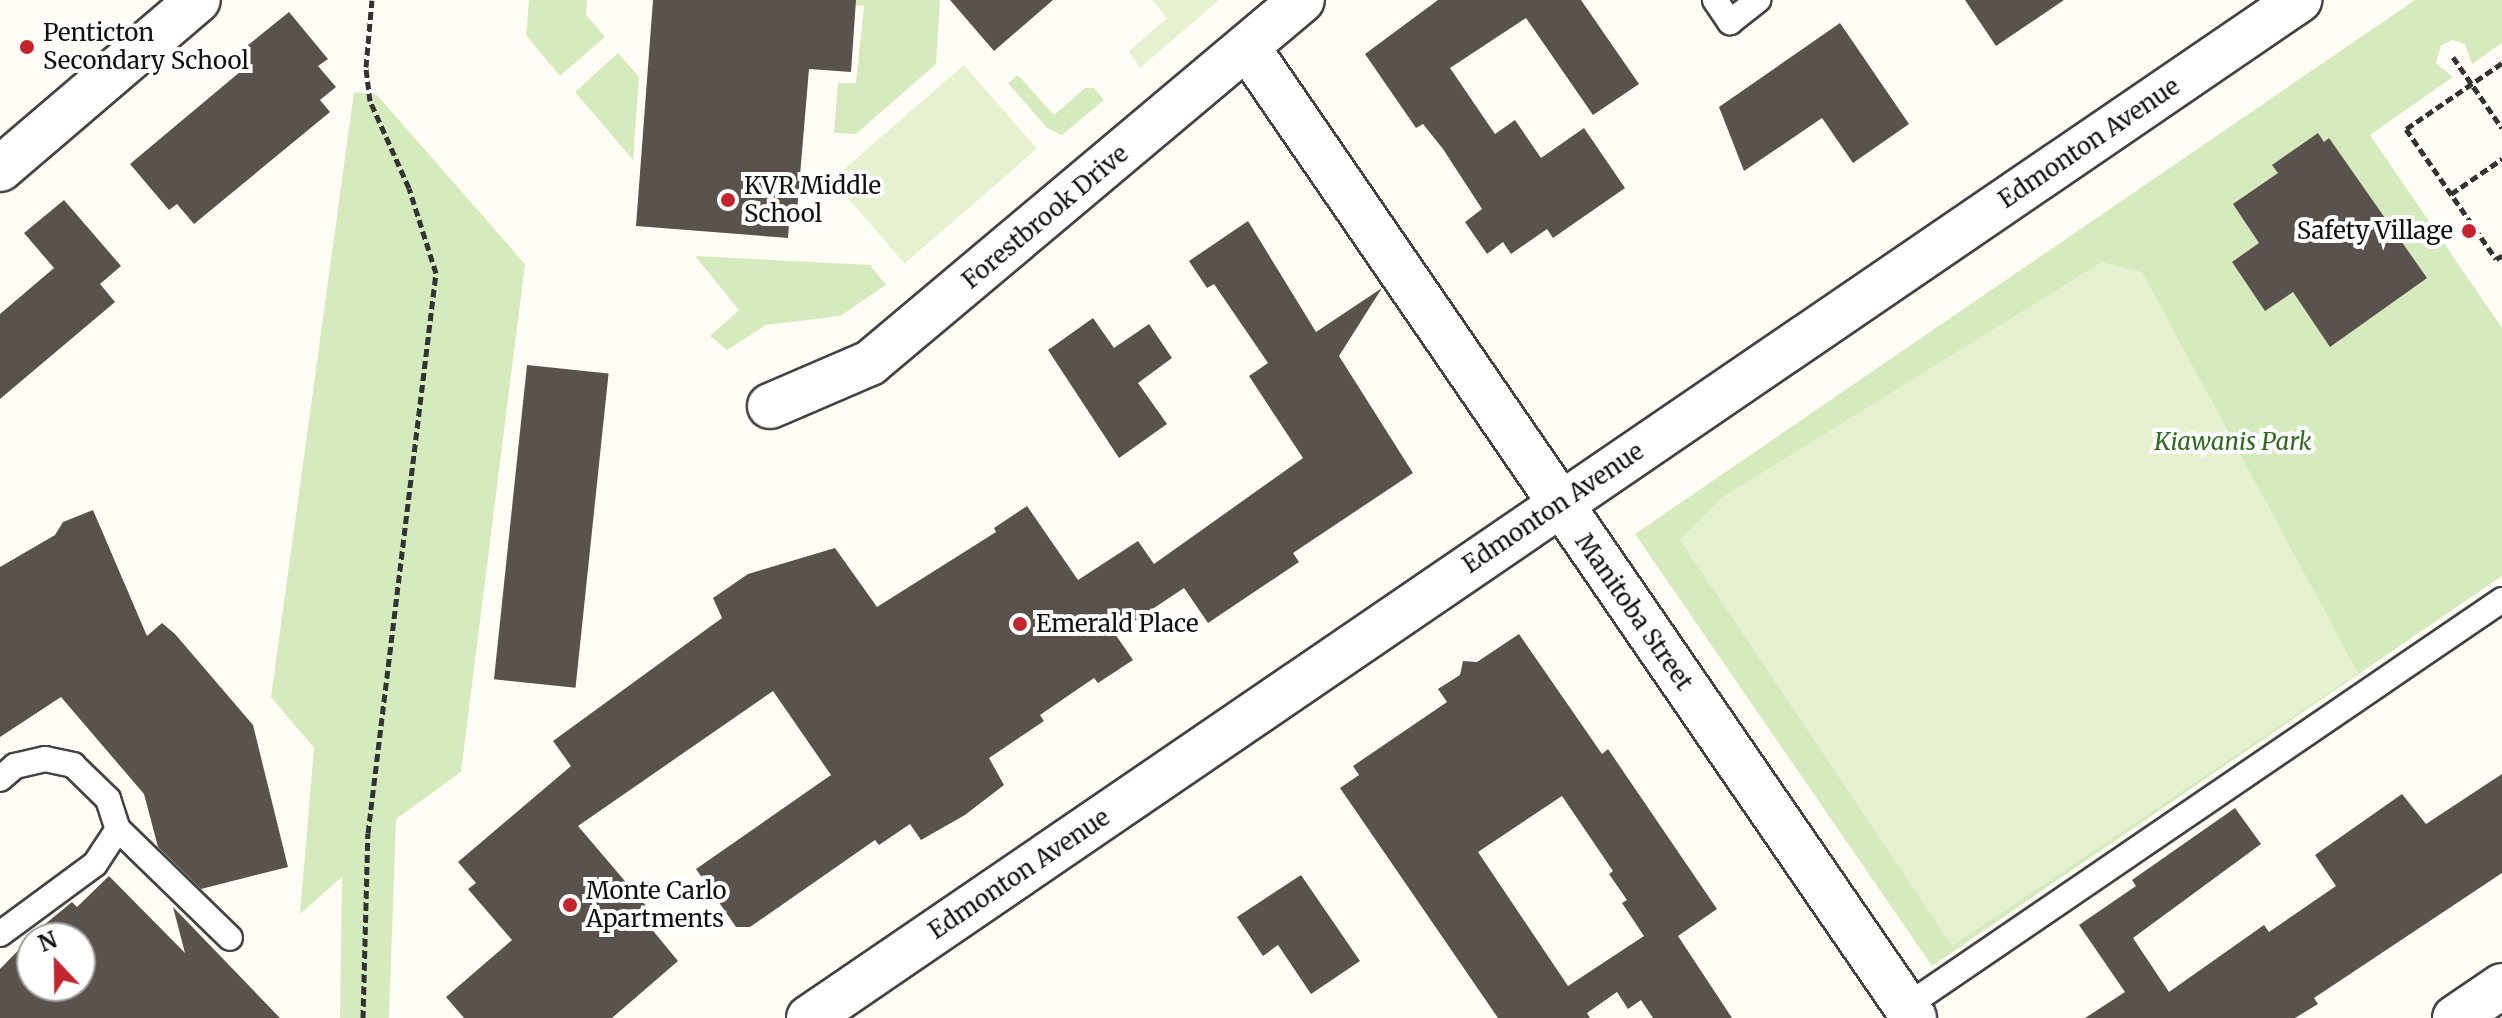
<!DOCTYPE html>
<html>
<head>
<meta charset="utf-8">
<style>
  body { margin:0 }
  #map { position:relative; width:2502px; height:1018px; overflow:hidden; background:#fffdf5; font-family:Merriweather,serif }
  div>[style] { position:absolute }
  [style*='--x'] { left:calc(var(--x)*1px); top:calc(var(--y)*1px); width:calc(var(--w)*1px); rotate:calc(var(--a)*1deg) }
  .green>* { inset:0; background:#d5ebbd }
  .pitch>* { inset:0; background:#e6f2cf; transform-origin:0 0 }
  .building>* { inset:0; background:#5a524d; transform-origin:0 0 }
  .path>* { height:5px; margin-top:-2.5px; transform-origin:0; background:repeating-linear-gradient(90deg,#333 0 8px,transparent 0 12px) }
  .roads { filter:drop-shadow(2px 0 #444) drop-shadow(-2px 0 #444) drop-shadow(0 2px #444) drop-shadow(0 -2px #444) }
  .lane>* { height:24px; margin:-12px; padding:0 12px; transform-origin:12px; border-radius:12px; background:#fff }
  .street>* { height:44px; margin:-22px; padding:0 22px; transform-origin:22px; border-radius:22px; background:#fff }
  .dots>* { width:22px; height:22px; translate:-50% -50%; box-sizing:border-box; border:4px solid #fff; border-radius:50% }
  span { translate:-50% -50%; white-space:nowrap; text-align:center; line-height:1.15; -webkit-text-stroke:8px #fff; paint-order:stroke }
  .poi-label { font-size:24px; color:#111 }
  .left { translate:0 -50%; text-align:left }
  .right { translate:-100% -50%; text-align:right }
  .street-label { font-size:24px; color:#111 }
  .park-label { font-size:24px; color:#2f6b1f; font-style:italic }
  .north { position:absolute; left:16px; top:922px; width:80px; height:80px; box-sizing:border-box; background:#fff; border:2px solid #a0a0a0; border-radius:50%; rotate:338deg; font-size:22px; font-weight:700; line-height:32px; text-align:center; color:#111 }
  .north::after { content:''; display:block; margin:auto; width:28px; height:36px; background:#c4262e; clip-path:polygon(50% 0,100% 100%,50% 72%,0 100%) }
</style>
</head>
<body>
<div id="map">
  <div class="green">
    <div style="clip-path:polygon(529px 0,587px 0,586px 15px,605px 37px,560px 76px,526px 35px)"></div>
    <div style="clip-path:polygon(852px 0,940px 0,936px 64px,856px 134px,834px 133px,838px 83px,856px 83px,864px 6px,852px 5px)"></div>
    <div style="clip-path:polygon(2415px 0,2502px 0,2502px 43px,2472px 64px,2465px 44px,2453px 40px,2441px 45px,2436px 63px,2453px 77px,2370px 135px,2502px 328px,2502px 576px,1932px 966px,1635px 534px)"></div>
    <div style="clip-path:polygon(618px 53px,639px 77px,633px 160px,575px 92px)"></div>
    <div style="clip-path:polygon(1018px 75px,1054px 115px,1085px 88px,1094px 88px,1104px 100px,1062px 135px,1047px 128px,1008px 83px)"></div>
    <div style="clip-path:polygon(354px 92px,377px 95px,525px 264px,461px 772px,396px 819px,389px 1018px,340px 1018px,342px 877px,300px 914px,314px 748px,271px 697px)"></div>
    <div style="clip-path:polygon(695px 256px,870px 265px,886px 285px,840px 316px,766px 325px,727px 350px,710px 336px,739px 310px)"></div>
  </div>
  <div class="pitch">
    <div style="clip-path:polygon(1152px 0,1219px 0,1140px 68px,1129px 51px,1167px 18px)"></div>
    <div style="left:964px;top:65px;width:111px;height:175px;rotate:49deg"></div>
    <div style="clip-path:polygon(2102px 262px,2142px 272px,2358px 673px,1952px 946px,1680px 540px,1721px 498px)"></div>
  </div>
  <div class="building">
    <div style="clip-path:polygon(653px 0,856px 0,851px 72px,809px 69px,797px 211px,790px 210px,788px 238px,636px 226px)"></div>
    <div style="clip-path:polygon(950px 0,1053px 0,994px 51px)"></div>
    <div style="clip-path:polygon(1438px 0,1581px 0,1639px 84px,1593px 115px,1526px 18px,1450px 68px,1495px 134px,1515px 120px,1541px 158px,1584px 128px,1625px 188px,1553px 238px,1547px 229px,1511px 254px,1503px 242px,1487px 254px,1465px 222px,1482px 209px,1443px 149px,1423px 124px,1416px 128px,1365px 54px)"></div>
    <div style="clip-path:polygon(1965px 0,2064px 0,1996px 46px)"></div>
    <div style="clip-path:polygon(289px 12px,328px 59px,318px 66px,336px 87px,320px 100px,330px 112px,194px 224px,177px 204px,169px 210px,130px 164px,247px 66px,237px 54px)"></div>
    <div style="clip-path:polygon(1840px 23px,1909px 124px,1853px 163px,1822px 118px,1744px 171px,1719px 107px)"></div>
    <div style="clip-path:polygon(2318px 133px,2324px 142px,2329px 138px,2427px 278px,2330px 347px,2293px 292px,2265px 311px,2232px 262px,2259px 243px,2233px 204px,2278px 173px,2272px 165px)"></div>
    <div style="clip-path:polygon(64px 200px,121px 266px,100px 284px,115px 302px,0 399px,0 314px,54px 268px,24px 233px)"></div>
    <div style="clip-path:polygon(1248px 221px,1316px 332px,1382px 288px,1339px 356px,1413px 473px,1293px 553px,1299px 562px,1208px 623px,1184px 588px,1115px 634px,1133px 660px,1098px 683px,1094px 678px,1040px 715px,1044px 721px,989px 758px,1004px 785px,965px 815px,921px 840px,910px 824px,879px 845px,875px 840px,750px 927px,736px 927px,696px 869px,831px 775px,773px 691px,578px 826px,653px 914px,645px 921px,678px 961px,612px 1018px,464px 1018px,446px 997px,512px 940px,468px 889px,476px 883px,458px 862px,571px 766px,553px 741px,722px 618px,713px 598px,748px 574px,835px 548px,877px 607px,996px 532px,994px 528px,1027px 506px,1078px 580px,1138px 541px,1154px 564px,1303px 458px,1249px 376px,1268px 363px,1214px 284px,1207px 288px,1189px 261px)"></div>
    <div style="clip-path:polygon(1093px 318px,1114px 348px,1149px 324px,1172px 358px,1138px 383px,1167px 424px,1119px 458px,1048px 350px)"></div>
    <div style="left:527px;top:365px;width:82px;height:316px;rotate:6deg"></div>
    <div style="clip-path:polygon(93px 510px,147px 636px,162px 623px,175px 634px,253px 725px,288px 867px,201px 889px,158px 847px,144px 794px,61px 697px,0 737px,0 567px,55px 535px,63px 522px)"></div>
    <div style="clip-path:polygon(evenodd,1519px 634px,1602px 754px,1608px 749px,1717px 909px,1678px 936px,1732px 1018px,1653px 1018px,1641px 1000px,1628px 1009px,1617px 992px,1587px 1013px,1590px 1018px,1498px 1018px,1340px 788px,1359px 775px,1353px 766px,1447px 702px,1438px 689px,1460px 675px,1463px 661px,1477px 662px,1519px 634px,1562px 796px,1613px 871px,1609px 874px,1627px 900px,1622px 903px,1644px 936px,1568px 986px,1478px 852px,1562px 796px)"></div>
    <div style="clip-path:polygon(2502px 774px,2502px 873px,2314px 998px,2318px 1004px,2295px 1018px,2085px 1018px,2125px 992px,2079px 925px,2136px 886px,2132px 880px,2235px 808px,2261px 844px,2133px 938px,2169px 992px,2264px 925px,2269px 932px,2336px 886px,2315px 855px,2402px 794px,2426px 824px)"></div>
    <div style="clip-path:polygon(1301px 875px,1360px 961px,1311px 994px,1278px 945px,1263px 956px,1237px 917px)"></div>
    <div style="clip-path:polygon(evenodd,109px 876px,185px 953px,173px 907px,280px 1018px,0 1018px,0 969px,38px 930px,72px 902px,77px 907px,109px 876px,32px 938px,80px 938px,80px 986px,32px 986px,32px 938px)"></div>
  </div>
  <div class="path">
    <div style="--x:2453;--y:57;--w:86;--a:55.4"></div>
    <div style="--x:2502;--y:63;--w:116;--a:145.5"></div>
    <div style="--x:2406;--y:129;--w:158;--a:55.3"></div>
    <div style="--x:2496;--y:259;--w:7;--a:-27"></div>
    <div style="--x:2451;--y:194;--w:62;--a:-34.5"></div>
    <div style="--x:363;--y:1018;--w:185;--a:-88.5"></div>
    <div style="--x:368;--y:833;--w:564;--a:-83.08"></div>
    <div style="--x:436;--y:273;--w:89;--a:-107.6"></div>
    <div style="--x:409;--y:188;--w:95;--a:-114.1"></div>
    <div style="--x:370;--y:101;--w:34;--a:-97"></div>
    <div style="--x:366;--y:67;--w:67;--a:-84.9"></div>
  </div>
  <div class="roads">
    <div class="lane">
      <div style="--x:1715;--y:0;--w:27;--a:56"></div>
      <div style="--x:1730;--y:22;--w:36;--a:-38"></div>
      <div style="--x:0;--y:779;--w:20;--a:-41"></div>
      <div style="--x:15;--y:766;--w:31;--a:-13"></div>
      <div style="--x:45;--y:759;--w:29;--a:12"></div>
      <div style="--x:73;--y:765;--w:49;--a:44.2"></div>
      <div style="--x:108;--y:799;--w:32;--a:72"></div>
      <div style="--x:118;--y:829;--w:42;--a:123.3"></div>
      <div style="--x:95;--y:864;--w:118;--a:143.6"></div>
      <div style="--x:118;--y:829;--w:156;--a:44.2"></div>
      <div style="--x:1898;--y:1012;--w:731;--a:-34.3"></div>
    </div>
    <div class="street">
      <div style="--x:1247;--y:47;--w:1178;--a:55.51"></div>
      <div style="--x:0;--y:169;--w:260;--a:-40.5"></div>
      <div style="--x:770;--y:406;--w:109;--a:-23.3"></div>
      <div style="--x:870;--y:363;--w:564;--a:-40.04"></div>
      <div style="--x:809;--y:1018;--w:1805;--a:-34.34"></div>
      <div style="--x:2455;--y:1018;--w:57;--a:-34.2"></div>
    </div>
  </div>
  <div class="dots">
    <div style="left:27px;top:47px;background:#c4262e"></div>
    <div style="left:728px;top:200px;background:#c4262e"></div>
    <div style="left:2469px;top:231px;background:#c4262e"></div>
    <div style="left:1020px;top:624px;background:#c4262e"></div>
    <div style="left:570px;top:905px;background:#c4262e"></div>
  </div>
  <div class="poi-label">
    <span class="left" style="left:43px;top:47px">Penticton<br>Secondary School</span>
    <span class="left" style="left:744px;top:200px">KVR Middle<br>School</span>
    <span class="right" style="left:2453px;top:231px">Safety Village</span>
    <span class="left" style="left:1036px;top:624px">Emerald Place</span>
    <span class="left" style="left:586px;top:905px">Monte Carlo<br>Apartments</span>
  </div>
  <div class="street-label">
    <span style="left:2089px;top:143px;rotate:-34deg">Edmonton Avenue</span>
    <span style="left:1045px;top:217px;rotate:-40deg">Forestbrook Drive</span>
    <span style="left:1553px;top:508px;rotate:-34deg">Edmonton Avenue</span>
    <span style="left:1634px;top:612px;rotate:55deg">Manitoba Street</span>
    <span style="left:1019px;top:874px;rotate:-34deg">Edmonton Avenue</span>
  </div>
  <div class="park-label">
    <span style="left:2233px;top:442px">Kiawanis Park</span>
  </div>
  <div class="north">N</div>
</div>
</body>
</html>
